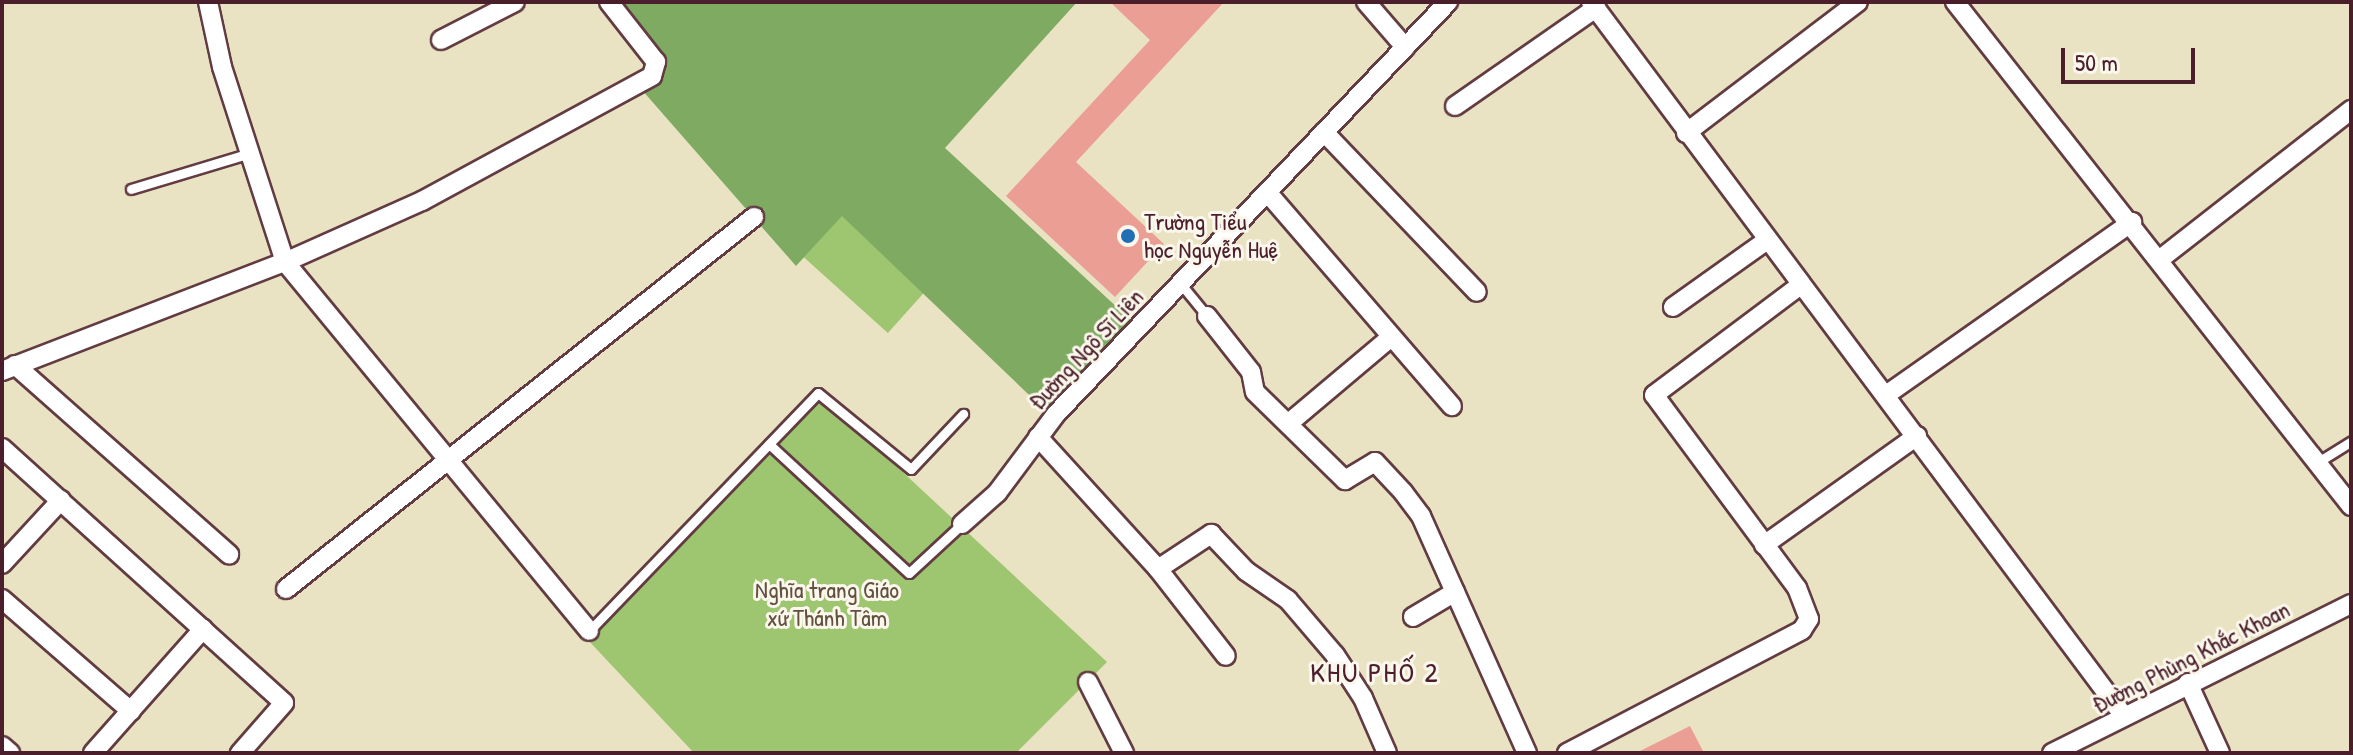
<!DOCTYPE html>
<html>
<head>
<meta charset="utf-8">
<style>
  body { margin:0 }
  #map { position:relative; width:2353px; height:755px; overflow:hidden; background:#eae3c3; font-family:"Patrick Hand",sans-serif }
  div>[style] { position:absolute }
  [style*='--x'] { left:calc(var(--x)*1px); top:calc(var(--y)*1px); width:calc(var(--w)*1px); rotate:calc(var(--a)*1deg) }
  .green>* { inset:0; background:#9ec570; transform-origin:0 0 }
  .forest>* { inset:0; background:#7eaa62 }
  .building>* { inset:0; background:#eb9e93 }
  .roads { filter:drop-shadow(2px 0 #623c42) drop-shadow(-2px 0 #623c42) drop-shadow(0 2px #623c42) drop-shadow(0 -2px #623c42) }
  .service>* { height:9px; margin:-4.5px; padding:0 4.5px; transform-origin:4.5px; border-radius:4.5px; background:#fff }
  .minor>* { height:18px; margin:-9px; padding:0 9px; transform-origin:9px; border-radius:9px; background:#fff }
  .dots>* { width:22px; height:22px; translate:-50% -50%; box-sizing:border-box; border:4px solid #fbf7ec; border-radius:50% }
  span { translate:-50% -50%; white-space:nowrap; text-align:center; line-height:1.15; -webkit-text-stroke:6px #fbf7ec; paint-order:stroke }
  .poi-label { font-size:24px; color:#4a1f2b }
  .left { translate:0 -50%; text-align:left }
  .street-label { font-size:24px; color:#4a1f2b }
  .park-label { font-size:24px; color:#635140 }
  .quarter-label { font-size:28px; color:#4a1f2b; letter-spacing:2px }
  .frame { position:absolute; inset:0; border:4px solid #4a1f2b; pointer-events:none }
  .scale { position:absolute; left:2061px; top:48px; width:134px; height:36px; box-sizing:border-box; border:4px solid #4a1f2b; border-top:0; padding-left:10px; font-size:24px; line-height:28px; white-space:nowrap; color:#4a1f2b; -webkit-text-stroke:6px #fbf7ec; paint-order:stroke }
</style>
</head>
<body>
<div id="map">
  <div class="green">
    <div style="left:842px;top:215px;width:113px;height:57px;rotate:42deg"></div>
    <div style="clip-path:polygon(823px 398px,1107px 662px,1016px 753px,694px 753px,587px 639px,815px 399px)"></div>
  </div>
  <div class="forest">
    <div style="clip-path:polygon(617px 2px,1077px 2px,945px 148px,1134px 323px,1048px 413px,842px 216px,796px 266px,642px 90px,664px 72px,662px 60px)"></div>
  </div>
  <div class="building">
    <div style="clip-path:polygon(1110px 2px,1224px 2px,1076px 162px,1164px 244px,1115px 297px,1006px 196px,1150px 40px)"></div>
    <div style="clip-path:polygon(1690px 726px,1704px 753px,1636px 753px)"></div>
  </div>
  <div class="roads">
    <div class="service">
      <div style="--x:131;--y:189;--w:124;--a:-16.8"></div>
      <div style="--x:1180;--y:283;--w:43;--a:50.7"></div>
      <div style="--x:769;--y:444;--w:190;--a:42.7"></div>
      <div style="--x:909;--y:573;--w:72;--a:-42.8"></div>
      <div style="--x:2318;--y:462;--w:39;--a:-32"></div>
      <div style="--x:589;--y:631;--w:330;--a:-46.1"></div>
      <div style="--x:818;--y:393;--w:120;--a:39.3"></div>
      <div style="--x:911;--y:469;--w:76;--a:-46.6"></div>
    </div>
    <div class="minor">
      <div style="--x:208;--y:2;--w:66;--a:77.8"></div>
      <div style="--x:222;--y:67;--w:205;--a:72.1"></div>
      <div style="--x:285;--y:262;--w:478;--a:50.5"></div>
      <div style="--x:1366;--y:2;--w:60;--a:49.1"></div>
      <div style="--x:1591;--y:2;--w:891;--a:53.26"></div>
      <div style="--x:1955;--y:2;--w:641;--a:51.84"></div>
      <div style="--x:441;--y:40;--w:83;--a:-27.2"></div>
      <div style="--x:1455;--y:106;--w:172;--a:-34.8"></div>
      <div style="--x:1324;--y:132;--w:221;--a:46.3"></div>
      <div style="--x:1686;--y:133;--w:216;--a:-37.3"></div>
      <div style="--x:1267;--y:192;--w:283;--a:49.2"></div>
      <div style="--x:2159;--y:260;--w:244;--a:-38"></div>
      <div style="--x:1673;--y:307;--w:114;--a:-35.4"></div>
      <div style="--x:1207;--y:316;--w:71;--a:51.8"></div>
      <div style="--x:1251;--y:372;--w:20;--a:79"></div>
      <div style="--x:1255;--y:392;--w:126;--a:44.4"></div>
      <div style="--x:1345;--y:480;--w:35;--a:-31"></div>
      <div style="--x:1375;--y:462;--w:41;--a:47"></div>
      <div style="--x:1403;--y:492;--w:30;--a:53"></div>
      <div style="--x:1421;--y:516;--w:260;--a:65.9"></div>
      <div style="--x:15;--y:365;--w:286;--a:41.5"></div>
      <div style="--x:2;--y:371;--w:303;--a:-21.1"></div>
      <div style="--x:285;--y:262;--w:150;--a:-24"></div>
      <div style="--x:422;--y:201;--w:262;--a:-28.5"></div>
      <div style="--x:652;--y:76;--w:15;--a:-74"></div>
      <div style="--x:656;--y:62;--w:76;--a:-128.1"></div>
      <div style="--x:1886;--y:395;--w:301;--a:-35.1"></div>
      <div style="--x:1289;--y:423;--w:133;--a:-40.1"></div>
      <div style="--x:1038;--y:437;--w:178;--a:47.7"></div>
      <div style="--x:1158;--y:569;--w:110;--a:52"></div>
      <div style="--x:2;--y:448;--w:380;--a:42.1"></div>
      <div style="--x:284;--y:703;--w:67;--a:131.3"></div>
      <div style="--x:962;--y:524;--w:47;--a:-41.5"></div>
      <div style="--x:997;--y:493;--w:99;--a:-53.2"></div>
      <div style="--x:1056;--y:414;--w:569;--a:-46.42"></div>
      <div style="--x:1764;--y:545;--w:188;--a:-35.5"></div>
      <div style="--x:2;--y:564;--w:87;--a:-47.3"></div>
      <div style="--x:1158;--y:569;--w:64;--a:-33.4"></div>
      <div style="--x:1211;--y:534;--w:51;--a:46.6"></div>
      <div style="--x:1246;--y:571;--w:51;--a:34.6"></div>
      <div style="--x:1288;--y:600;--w:72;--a:49.5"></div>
      <div style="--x:1335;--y:655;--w:51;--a:56.9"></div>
      <div style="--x:1363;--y:698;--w:60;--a:66.4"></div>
      <div style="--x:286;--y:589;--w:598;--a:-38.48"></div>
      <div style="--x:2;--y:599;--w:171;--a:41"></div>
      <div style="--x:1413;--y:617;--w:49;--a:-30.8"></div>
      <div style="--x:1088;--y:682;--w:80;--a:63.1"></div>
      <div style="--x:2188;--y:683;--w:77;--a:65.4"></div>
      <div style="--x:2;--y:746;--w:11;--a:41"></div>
      <div style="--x:93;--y:753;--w:166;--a:-48.4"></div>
      <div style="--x:1567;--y:753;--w:265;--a:-27.6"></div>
      <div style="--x:1802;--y:630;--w:13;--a:-58"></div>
      <div style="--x:1809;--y:619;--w:33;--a:-111"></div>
      <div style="--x:1797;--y:588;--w:240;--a:-126.5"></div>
      <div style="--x:1654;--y:395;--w:181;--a:-36.9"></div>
      <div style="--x:2052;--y:753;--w:334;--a:-26.5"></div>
    </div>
  </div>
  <div class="dots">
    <div style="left:1128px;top:236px;background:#1f6fb2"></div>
  </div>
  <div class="poi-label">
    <span class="left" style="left:1144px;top:236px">Trường Tiểu<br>học Nguyễn Huệ</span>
  </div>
  <div class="street-label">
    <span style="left:1086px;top:349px;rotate:-47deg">Đường Ngô Sĩ Liên</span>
    <span style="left:2191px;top:657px;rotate:-27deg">Đường Phùng Khắc Khoan</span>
  </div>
  <div class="park-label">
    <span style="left:827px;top:604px">Nghĩa trang Giáo<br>xứ Thánh Tâm</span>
  </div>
  <div class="quarter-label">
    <span style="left:1375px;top:672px">KHU PHỐ 2</span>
  </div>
  <div class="frame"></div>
  <div class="scale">50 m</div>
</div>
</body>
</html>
